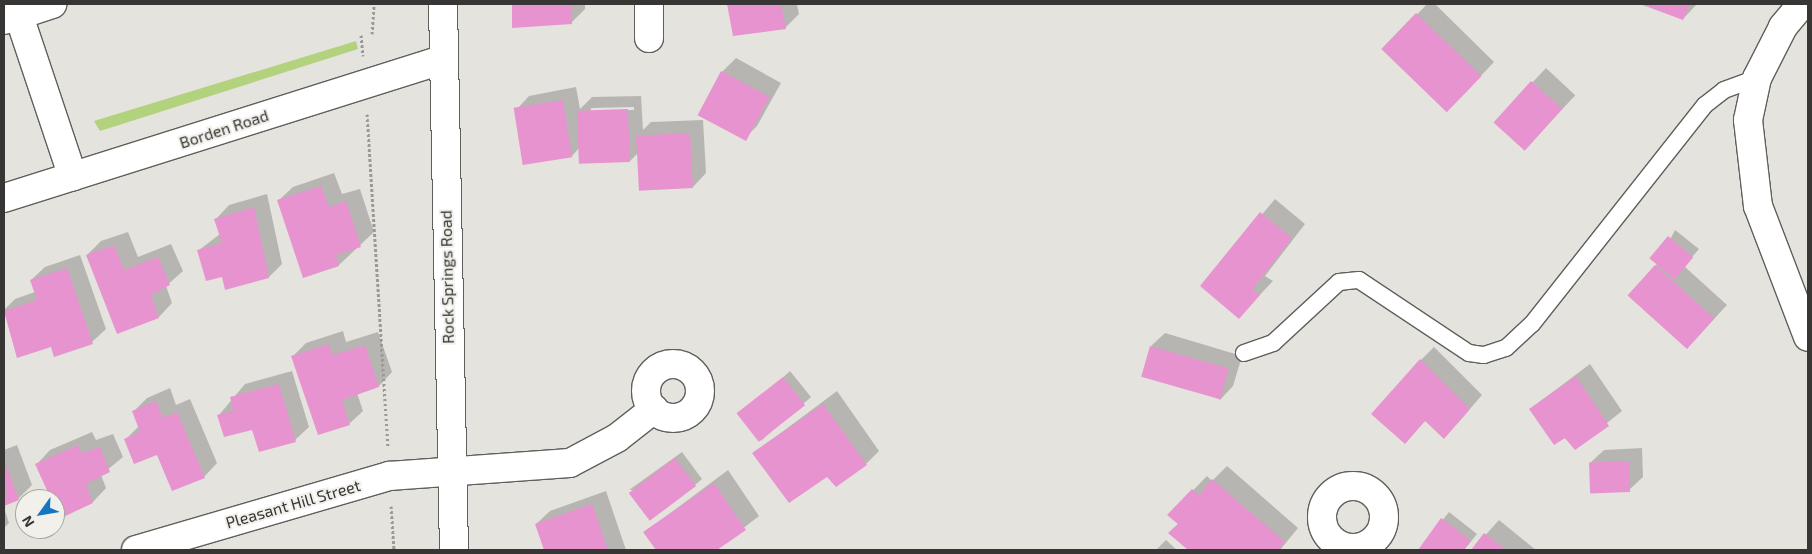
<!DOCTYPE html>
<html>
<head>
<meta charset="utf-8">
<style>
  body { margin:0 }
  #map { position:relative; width:1812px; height:554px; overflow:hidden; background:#e5e3de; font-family:"Exo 2",sans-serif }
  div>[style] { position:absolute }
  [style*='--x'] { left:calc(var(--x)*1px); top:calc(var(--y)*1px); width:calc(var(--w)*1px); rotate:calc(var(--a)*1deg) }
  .green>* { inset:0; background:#b3d27d }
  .shadow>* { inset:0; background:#0003; transform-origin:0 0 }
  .building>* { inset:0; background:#e793cf; transform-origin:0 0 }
  .path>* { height:3px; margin-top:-1.5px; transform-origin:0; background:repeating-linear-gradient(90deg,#9b9995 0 2.5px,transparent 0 5px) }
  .roads { filter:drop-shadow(1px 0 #605f5b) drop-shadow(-1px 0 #605f5b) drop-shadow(0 1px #605f5b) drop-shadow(0 -1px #605f5b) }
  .lane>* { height:16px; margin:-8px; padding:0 8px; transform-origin:8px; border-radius:8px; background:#fff }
  .street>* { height:28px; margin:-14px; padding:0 14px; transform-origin:14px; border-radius:14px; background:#fff }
  .street>.ring { margin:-14px; padding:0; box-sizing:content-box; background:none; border:28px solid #fff; border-radius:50% }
  .secondary>* { height:28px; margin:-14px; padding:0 14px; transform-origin:14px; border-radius:14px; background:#fff }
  span { translate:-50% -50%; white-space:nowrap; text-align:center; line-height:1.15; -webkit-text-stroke:4px #f2f0eb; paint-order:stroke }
  .street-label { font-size:16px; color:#373634 }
  .frame { position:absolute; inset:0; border:5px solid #373634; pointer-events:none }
  .north { position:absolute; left:15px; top:489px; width:50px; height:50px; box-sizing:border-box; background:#f2f0eb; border:1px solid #a7a6a2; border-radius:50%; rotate:238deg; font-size:14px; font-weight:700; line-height:20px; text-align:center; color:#373634 }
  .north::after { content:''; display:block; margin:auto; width:18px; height:22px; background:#1575c1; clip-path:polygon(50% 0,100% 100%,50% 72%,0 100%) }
</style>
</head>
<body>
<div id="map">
  <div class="green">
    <div style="clip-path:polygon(356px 41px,358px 49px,100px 131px,94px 121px)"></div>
  </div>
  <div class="shadow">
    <div style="clip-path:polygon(513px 4px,585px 4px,585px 9px,572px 22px,513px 26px)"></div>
    <div style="clip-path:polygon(729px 4px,797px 4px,799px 14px,785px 28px,734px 34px)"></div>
    <div style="clip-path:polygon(1427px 4px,1435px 4px,1494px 62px,1461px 97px,1384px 49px)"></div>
    <div style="clip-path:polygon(1643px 4px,1697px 4px,1683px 19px)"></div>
    <div style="clip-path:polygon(736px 58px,781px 83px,757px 126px,744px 139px,722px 72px)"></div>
    <div style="left:1546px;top:68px;width:40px;height:74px;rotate:43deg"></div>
    <div style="clip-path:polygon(evenodd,576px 87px,580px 109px,592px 97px,641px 96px,643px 130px,651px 122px,703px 120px,706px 173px,693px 187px,639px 152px,630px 161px,580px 147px,572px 156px,516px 110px,529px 96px,576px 87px,634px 107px,634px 110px,591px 111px,591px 108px,634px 107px)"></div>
    <div style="clip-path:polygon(334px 173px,342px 194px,360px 189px,374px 232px,339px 265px,304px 276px,279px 200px,293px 187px)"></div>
    <div style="clip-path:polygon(267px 194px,282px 264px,269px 277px,223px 275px,199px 250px,220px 234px,216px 219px,229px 205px)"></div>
    <div style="clip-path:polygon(1275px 199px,1305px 224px,1265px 276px,1273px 281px,1239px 317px,1202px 286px)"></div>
    <div style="clip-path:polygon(1675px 230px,1699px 249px,1684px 266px,1727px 305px,1700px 334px,1628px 295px,1658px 263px)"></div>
    <div style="clip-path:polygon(128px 232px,138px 257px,171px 244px,183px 271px,166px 286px,172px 303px,159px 317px,118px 332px,87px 255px,101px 241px)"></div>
    <div style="clip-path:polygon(80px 255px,106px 329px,92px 342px,52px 345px,17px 357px,4px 310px,15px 299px,35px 292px,31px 280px,45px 267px)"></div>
    <div style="clip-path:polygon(343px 331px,346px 342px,378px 332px,392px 372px,379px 386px,357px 393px,363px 411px,349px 424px,292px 357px,306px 343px)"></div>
    <div style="clip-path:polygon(1165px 333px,1242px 356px,1233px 386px,1220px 400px,1151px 346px)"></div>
    <div style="clip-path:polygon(1434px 347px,1482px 395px,1457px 424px,1426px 420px,1405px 442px,1421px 360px)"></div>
    <div style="clip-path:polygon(1590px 364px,1622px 411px,1576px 448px,1530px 409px)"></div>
    <div style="clip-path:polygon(292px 371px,309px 427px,295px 440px,219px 415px,245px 384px)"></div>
    <div style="clip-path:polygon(790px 371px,811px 397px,761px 441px,748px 410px)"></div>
    <div style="clip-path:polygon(170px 388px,176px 405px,190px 399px,217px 463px,204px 477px,125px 440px,139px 426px,134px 411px,147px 398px)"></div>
    <div style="clip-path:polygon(837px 391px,879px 451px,866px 464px,827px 475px,754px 453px)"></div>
    <div style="clip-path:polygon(92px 432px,96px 440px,113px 434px,123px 457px,101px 475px,106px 488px,93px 502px,60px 517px,37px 464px,50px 450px)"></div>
    <div style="clip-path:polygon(17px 445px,32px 485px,18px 499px,4px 504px,4px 450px)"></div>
    <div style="clip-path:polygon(1642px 448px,1643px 477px,1629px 490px,1590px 463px,1604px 450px)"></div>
    <div style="clip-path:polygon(682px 452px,702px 479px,695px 485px,629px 490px)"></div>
    <div style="clip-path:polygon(1227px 466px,1298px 528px,1280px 550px,1190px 550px,1170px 533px,1179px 523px,1169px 515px,1207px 476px,1212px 481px)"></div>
    <div style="clip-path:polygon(728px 470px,759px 516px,715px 550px,657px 550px,645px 532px)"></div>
    <div style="clip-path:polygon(606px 491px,626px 550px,545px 550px,536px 524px,550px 511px)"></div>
    <div style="clip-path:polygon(4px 508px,9px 523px,4px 528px)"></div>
    <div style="clip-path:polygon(1449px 512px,1477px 534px,1464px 550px,1419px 550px)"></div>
    <div style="clip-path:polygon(1499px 520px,1536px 550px,1472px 550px)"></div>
    <div style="clip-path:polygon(1166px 540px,1177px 550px,1156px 550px)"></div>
  </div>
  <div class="building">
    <div style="clip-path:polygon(512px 4px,571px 4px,572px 24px,512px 28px)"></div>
    <div style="clip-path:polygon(727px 4px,781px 4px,786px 29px,733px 36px)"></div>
    <div style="clip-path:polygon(1640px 4px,1690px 4px,1683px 20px)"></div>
    <div style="left:1416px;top:13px;width:91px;height:50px;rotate:44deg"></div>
    <div style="left:721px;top:71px;width:55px;height:50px;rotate:28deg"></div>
    <div style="left:1531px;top:81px;width:42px;height:56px;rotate:42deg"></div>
    <div style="left:563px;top:100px;width:58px;height:50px;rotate:81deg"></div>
    <div style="left:628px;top:109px;width:53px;height:51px;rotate:88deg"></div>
    <div style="left:690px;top:133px;width:55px;height:54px;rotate:87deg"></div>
    <div style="clip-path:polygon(321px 186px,329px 207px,346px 201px,361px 247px,336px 255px,339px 266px,303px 278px,277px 200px)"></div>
    <div style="clip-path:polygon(254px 207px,269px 278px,225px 290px,222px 277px,206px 281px,197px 250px,222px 243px,214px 219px)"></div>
    <div style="clip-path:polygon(1260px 212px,1292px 238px,1252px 290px,1260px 295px,1239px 319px,1200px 286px)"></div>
    <div style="left:1668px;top:236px;width:33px;height:29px;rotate:40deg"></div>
    <div style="clip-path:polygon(114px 245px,124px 270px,158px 257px,170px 285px,151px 295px,159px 318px,117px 334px,86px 255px)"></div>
    <div style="left:1655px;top:265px;width:80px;height:41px;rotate:42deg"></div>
    <div style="clip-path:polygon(67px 268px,93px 344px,54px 357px,51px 347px,17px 358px,4px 311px,37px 300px,30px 280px)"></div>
    <div style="clip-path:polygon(329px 344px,333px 355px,365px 345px,379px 387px,342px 400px,350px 425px,318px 435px,291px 356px)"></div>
    <div style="left:1150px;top:346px;width:82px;height:32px;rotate:16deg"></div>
    <div style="clip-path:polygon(1420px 359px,1470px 409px,1444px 439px,1425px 421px,1405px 444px,1371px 414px)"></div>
    <div style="clip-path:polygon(1576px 376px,1609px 426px,1575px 450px,1565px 438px,1554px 445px,1529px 409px)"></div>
    <div style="left:783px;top:377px;width:36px;height:59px;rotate:52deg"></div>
    <div style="clip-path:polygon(279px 384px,296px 442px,259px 452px,252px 430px,224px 437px,217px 415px,233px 411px,230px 397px)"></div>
    <div style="clip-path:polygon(156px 401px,163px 418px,177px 412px,205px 478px,172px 491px,157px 455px,134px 464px,124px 439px,140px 432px,132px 411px)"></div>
    <div style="clip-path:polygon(823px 404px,867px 465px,836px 487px,827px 477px,789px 503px,752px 453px)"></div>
    <div style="clip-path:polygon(78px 445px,82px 453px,100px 447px,110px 472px,86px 484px,93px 503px,59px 519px,55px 499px,51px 499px,35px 464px)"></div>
    <div style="left:675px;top:458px;width:35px;height:58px;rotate:53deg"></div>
    <div style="clip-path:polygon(4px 460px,19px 500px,4px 506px)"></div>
    <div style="left:1629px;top:461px;width:31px;height:40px;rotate:88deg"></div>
    <div style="clip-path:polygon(1212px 479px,1285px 542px,1279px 550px,1188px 550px,1168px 533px,1178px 524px,1167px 515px,1192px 489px,1199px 495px)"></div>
    <div style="clip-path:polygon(714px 483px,746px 530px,717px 550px,656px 550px,643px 532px)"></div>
    <div style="clip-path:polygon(592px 504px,608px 550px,544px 550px,535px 524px)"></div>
    <div style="clip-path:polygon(1441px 518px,1471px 541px,1464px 550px,1418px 550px)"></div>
    <div style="clip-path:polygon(1484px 533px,1506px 550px,1471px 550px)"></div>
  </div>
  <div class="path">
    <div style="--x:372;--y:34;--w:30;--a:-86"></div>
    <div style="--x:361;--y:35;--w:21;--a:85"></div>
    <div style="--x:367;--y:114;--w:334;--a:86.4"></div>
    <div style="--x:391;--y:506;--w:44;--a:86.1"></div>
  </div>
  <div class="roads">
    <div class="lane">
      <div style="--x:1244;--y:353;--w:31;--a:-19"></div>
      <div style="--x:1273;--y:343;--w:90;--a:-42.7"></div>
      <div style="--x:1339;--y:282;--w:20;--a:-6"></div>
      <div style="--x:1359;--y:280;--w:132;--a:33.6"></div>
      <div style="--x:1469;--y:353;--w:15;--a:8"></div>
      <div style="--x:1484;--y:355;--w:23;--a:-18"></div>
      <div style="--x:1506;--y:348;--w:35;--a:-43"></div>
      <div style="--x:1532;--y:324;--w:279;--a:-51.7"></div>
      <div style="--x:1705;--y:105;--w:24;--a:-38"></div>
      <div style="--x:1724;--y:90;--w:35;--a:-20"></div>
    </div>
    <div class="street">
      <div style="--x:15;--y:4;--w:182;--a:71.5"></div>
      <div style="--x:1802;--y:4;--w:30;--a:130"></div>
      <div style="--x:1783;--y:27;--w:57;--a:117"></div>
      <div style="--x:1757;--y:78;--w:43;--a:102.1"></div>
      <div style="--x:1748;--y:120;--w:87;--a:83.4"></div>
      <div style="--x:1758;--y:206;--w:140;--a:69.1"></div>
      <div style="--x:4;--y:20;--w:51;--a:-18.4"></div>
      <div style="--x:649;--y:38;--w:34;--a:-90"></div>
      <div style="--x:4;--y:198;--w:460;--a:-17.5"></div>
      <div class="ring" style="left:646px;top:364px;width:26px;height:26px"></div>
      <div class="ring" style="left:1322px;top:486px;width:34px;height:34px"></div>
      <div style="--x:136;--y:550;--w:264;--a:-16.3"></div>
      <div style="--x:389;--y:476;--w:181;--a:-4.1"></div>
      <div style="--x:570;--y:463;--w:53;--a:-28"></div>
      <div style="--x:617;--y:438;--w:47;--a:-38.1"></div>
    </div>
    <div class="secondary">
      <div style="--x:443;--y:4;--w:546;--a:88.85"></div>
    </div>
  </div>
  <div class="street-label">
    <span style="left:224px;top:129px;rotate:-18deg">Borden Road</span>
    <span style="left:447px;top:277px;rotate:-91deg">Rock Springs Road</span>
    <span style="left:293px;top:504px;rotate:-16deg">Pleasant Hill Street</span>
  </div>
  <div class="frame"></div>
  <div class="north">N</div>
</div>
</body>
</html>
